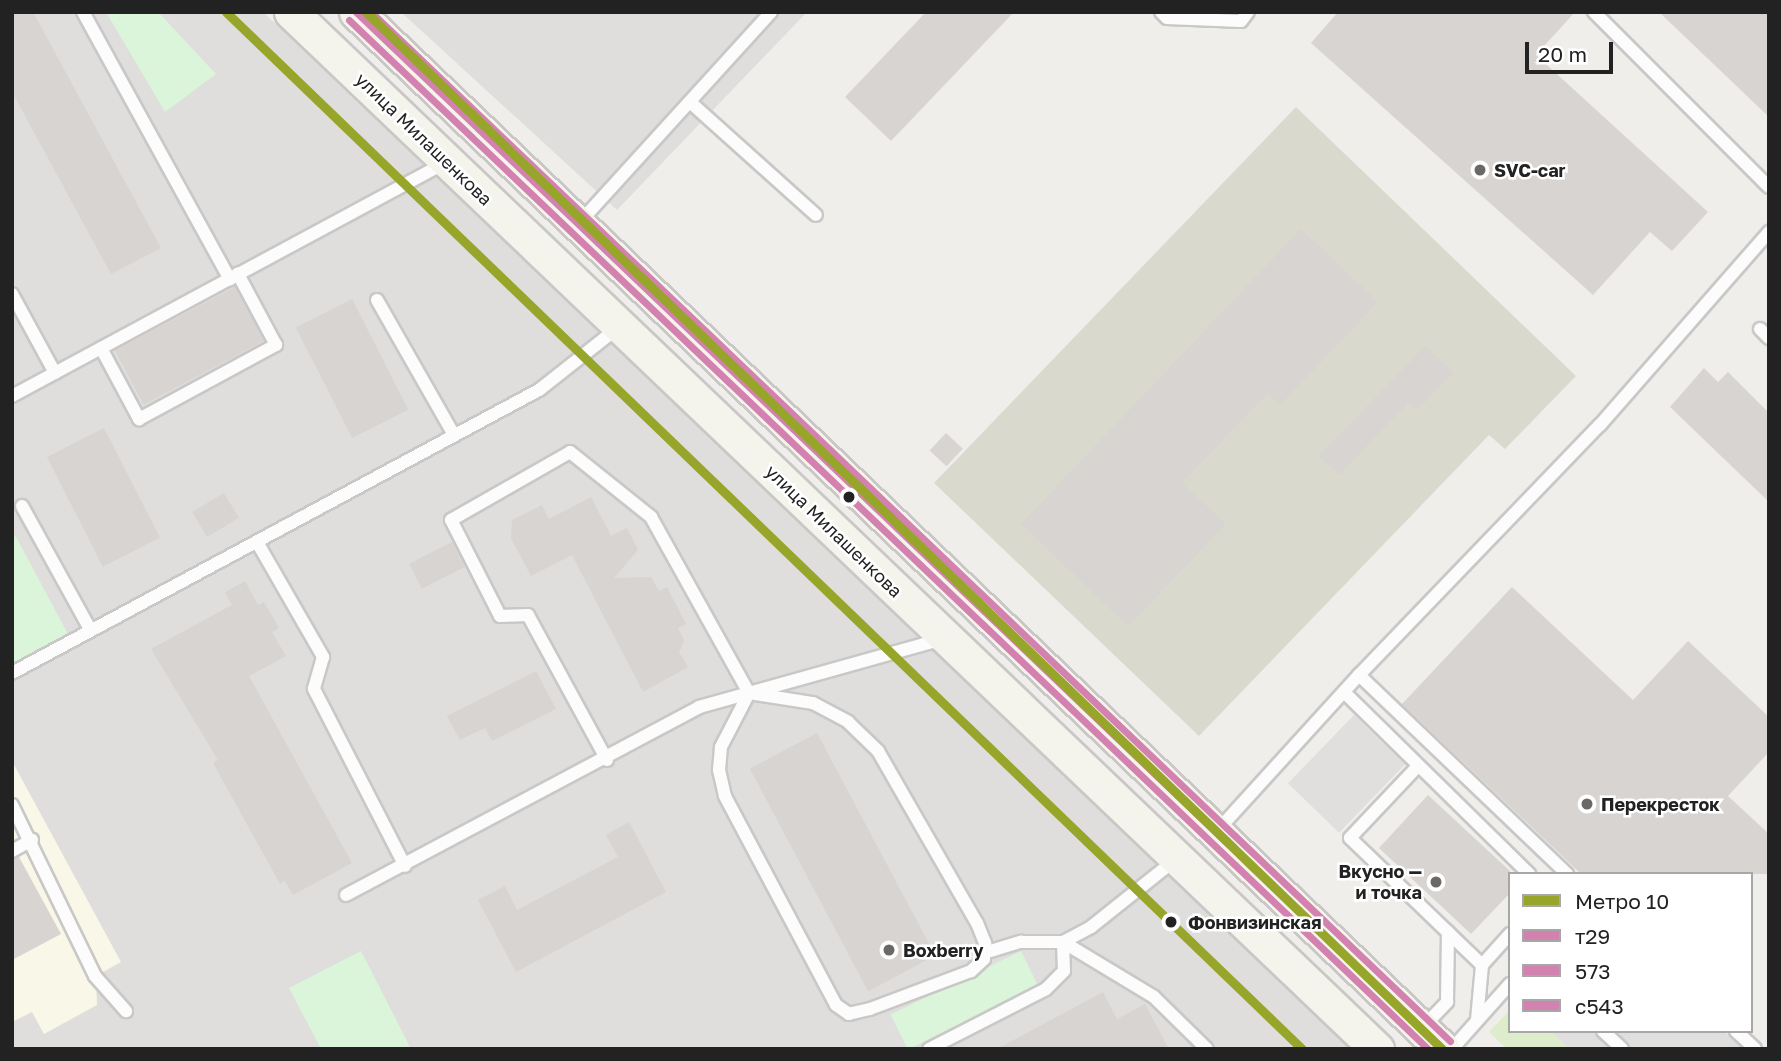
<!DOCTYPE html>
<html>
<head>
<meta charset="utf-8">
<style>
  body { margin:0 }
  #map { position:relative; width:1781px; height:1061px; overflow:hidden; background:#f0eeeb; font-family:"Golos Text",sans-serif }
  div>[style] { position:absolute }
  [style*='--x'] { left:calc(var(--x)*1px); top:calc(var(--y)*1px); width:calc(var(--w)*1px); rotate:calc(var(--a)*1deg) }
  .residential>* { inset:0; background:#dfdedc }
  .education>* { inset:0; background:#f8f7e8 }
  .construction>* { inset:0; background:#d9d9cd }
  .grass>* { inset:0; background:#ddeccb }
  .park>* { inset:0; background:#daf5da; transform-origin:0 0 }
  .parking>* { inset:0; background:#e0dfde; transform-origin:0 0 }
  .building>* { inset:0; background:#d7d4d2; transform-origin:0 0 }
  .roads { filter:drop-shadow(2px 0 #c9c8c7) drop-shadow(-2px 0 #c9c8c7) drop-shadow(0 2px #c9c8c7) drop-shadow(0 -2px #c9c8c7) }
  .lane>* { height:12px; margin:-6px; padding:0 6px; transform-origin:6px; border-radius:6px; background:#fdfcfc }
  .secondary>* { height:33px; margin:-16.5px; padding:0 16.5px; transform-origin:16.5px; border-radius:16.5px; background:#f4f4ed }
  .bus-1>* { height:7px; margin:-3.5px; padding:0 3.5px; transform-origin:3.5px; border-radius:3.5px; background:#d382af }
  .bus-2>* { height:7px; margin:-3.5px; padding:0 3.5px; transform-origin:3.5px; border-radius:3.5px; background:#d382af }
  .bus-3>* { height:7px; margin:-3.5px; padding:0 3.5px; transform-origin:3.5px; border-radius:3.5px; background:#d382af }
  .metro-1>* { height:9px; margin:-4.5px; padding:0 4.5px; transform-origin:4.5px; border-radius:4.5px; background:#97a52a }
  .dots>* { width:19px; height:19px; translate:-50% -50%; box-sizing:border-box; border:4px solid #fff; border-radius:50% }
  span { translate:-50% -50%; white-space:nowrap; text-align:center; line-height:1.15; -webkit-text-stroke:5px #fff; paint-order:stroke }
  .street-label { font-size:18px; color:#222 }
  .poi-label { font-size:18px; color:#222; font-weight:700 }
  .left { translate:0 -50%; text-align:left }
  .right { translate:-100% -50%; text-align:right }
  .stop-label { font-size:18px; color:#222; font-weight:700 }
  .frame { position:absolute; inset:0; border:14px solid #222; pointer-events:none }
  .legend { position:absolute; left:1508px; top:872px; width:245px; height:161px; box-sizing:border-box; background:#fff; border:2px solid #a7a7a7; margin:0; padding:9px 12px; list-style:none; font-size:21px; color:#222 }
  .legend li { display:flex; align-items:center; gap:14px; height:35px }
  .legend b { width:35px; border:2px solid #a7a7a7 }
  .scale { position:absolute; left:1525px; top:42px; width:88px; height:32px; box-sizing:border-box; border:4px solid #222; border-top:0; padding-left:9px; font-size:21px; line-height:24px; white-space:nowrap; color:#222; -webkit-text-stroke:5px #fff; paint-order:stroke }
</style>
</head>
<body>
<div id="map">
  <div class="residential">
    <div style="clip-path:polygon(12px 12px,263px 12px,1351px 1049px,12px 1049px)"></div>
    <div style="clip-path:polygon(401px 12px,807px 12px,617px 210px)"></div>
  </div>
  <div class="education">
    <div style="clip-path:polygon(12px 761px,121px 962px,96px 976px,97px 1005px,44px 1034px,32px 1012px,12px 1022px)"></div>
  </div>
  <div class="construction">
    <div style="clip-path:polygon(1296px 107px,1576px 376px,1505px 449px,1489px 435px,1199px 736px,934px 483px)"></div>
  </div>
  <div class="grass">
    <div style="clip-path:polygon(1510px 1010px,1510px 1031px,1551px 1031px,1569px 1049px,1507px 1049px,1489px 1032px)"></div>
  </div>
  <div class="park">
    <div style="clip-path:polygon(106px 12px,158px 12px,216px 74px,165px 112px)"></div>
    <div style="clip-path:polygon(15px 535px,70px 638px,12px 671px,12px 550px)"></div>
    <div style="clip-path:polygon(361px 951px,411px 1049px,321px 1049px,289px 988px)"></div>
    <div style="left:1021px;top:951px;width:39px;height:145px;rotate:64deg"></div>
  </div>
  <div class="parking">
    <div style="left:1354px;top:715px;width:71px;height:95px;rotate:44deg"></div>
    <div style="clip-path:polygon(1551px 1031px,1724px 1031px,1743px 1049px,1569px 1049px)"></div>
  </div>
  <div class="building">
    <div style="clip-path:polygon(12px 12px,33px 12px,161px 248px,111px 274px,12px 92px)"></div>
    <div style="clip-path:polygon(926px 12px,1014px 12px,891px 141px,845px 97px)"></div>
    <div style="clip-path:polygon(1338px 12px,1575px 12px,1536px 55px,1708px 212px,1672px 251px,1650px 232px,1593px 295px,1311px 43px)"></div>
    <div style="clip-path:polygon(1659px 12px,1769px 12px,1769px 117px)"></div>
    <div style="clip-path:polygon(1301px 229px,1378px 302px,1280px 405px,1268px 393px,1182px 483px,1226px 524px,1128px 626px,1021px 524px)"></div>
    <div style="left:235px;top:287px;width:61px;height:136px;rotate:62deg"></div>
    <div style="left:352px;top:299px;width:124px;height:63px;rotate:63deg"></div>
    <div style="clip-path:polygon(1425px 346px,1453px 373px,1417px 410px,1408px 403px,1339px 475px,1319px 456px)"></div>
    <div style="clip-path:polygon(1704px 368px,1718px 382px,1728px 372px,1769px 413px,1769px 502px,1670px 407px)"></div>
    <div style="left:104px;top:428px;width:123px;height:64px;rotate:63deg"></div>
    <div style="left:946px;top:433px;width:23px;height:24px;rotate:43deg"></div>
    <div style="left:224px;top:493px;width:29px;height:37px;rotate:59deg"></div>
    <div style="clip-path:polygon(591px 497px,611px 536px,627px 528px,638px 550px,614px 578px,651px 577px,659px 591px,667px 587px,686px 624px,678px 628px,684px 640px,679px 652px,688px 667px,643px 692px,572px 555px,531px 576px,511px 538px,512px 520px,542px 505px,549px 519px)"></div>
    <div style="left:452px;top:542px;width:28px;height:48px;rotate:63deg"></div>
    <div style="clip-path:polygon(245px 581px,258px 605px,264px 602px,279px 628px,272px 632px,286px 656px,249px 676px,352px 863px,293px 895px,285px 881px,280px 884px,213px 763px,218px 760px,151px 649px,232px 605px,225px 592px)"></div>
    <div style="clip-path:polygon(1512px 587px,1633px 700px,1688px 641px,1769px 717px,1769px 752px,1728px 796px,1769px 834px,1769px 874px,1581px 874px,1402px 704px)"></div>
    <div style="clip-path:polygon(536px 671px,556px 709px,492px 741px,485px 728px,460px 740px,447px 716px)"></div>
    <div style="left:817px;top:733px;width:252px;height:76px;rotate:62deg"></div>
    <div style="clip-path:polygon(1428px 795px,1510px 871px,1510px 893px,1471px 934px,1379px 848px)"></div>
    <div style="clip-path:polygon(629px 822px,666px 892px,516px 972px,478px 900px,505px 886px,517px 910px,618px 857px,606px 835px)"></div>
    <div style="clip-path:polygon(19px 857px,61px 934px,12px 960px,12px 860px)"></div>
    <div style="clip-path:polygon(1103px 992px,1117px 1019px,1145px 1004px,1169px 1049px,997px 1049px)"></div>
  </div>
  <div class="roads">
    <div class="lane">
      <div style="--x:83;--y:12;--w:305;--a:61.2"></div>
      <div style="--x:1161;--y:12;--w:8;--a:45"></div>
      <div style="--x:1167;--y:18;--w:74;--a:2.3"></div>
      <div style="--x:1241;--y:21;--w:11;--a:-52"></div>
      <div style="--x:1594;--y:12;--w:247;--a:45"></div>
      <div style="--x:690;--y:102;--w:169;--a:41.9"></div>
      <div style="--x:580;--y:222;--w:284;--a:-47.7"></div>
      <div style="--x:12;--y:294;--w:90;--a:61.4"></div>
      <div style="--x:377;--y:300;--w:155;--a:60.3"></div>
      <div style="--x:1760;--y:329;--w:13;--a:45"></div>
      <div style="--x:101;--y:348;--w:81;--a:61.8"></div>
      <div style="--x:139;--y:419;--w:156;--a:-28.4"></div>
      <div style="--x:276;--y:345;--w:81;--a:-118.2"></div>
      <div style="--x:12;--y:396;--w:494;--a:-28.3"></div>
      <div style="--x:22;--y:506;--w:141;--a:61.1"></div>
      <div style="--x:257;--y:542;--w:133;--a:60.1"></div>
      <div style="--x:323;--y:657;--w:33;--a:106"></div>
      <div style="--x:314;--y:689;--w:199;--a:62.8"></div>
      <div style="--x:12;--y:673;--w:598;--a:-28.24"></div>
      <div style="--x:539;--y:390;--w:103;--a:-38.3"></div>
      <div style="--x:1359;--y:675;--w:288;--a:43.7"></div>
      <div style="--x:1344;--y:692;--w:260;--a:44.5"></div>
      <div style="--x:749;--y:693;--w:65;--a:8.9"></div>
      <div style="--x:813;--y:703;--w:40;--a:28"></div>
      <div style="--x:848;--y:722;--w:42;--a:44"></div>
      <div style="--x:878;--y:751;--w:198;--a:60.1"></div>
      <div style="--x:977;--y:923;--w:22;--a:68"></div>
      <div style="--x:985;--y:943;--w:16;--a:94"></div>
      <div style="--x:984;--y:959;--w:18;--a:137"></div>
      <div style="--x:971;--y:971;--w:108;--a:159.4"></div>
      <div style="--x:870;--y:1009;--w:22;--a:167"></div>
      <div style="--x:849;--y:1014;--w:16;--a:-145"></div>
      <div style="--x:836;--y:1005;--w:237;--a:-118"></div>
      <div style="--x:725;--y:796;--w:27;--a:-103"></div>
      <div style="--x:719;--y:770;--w:23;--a:-85"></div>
      <div style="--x:721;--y:747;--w:61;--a:-62.6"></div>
      <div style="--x:607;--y:760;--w:165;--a:-118.6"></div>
      <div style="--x:528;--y:615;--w:28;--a:178"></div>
      <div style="--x:500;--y:616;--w:108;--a:-117"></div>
      <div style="--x:451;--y:520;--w:137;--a:-29.7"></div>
      <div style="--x:570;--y:452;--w:104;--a:38.7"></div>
      <div style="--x:651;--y:517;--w:201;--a:60.9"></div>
      <div style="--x:1418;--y:766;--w:99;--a:133.4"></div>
      <div style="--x:1350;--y:838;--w:183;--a:43.9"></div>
      <div style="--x:12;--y:805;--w:190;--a:64.1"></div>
      <div style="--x:95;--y:976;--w:47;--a:48.5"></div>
      <div style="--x:1217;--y:831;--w:211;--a:-47.7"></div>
      <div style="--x:1359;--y:675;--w:347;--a:-46.1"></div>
      <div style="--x:1600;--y:425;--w:257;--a:-48.8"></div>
      <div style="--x:12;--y:851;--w:23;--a:-29"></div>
      <div style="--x:346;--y:895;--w:400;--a:-28"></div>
      <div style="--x:699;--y:707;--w:252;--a:-15.6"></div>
      <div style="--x:1063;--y:942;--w:106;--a:31.1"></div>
      <div style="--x:1154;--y:997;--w:74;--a:44.5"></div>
      <div style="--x:984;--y:953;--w:39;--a:-17"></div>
      <div style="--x:1021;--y:942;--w:42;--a:0"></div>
      <div style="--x:1063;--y:942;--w:32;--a:-28"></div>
      <div style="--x:1091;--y:927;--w:107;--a:-38.6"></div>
      <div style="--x:1477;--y:1020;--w:55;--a:-84.8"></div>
      <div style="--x:1482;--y:965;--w:42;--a:-47.9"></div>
      <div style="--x:1423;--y:1027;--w:35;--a:-46"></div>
      <div style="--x:1447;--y:1002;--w:70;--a:-89.2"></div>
      <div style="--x:1603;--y:1031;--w:26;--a:43"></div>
      <div style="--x:1736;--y:1031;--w:26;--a:43"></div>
      <div style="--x:929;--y:1049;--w:131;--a:-27.1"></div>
      <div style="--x:1046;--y:989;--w:25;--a:-45"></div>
      <div style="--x:1064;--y:971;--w:29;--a:-92"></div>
      <div style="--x:1452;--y:1049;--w:87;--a:-48.3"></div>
    </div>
    <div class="secondary">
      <div style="--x:291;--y:12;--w:1502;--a:43.68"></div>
      <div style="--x:356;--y:12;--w:1502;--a:43.65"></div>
    </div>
  </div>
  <div class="bus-1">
    <div style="--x:356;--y:12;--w:1502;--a:43.65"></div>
  </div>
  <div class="bus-2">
    <div style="--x:349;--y:20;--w:1491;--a:43.64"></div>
  </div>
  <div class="bus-3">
    <div style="--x:371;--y:12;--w:1491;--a:43.64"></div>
  </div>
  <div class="metro-1">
    <div style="--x:226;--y:12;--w:1494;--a:43.94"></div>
    <div style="--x:366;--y:12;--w:1494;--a:43.94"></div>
  </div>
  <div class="dots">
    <div style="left:1480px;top:170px;background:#6a6968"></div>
    <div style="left:849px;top:497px;background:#222"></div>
    <div style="left:1587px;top:804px;background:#6a6968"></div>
    <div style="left:1436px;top:882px;background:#6a6968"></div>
    <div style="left:1171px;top:922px;background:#222"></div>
    <div style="left:889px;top:950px;background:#6a6968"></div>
  </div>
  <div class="street-label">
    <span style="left:424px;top:139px;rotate:44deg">улица Милашенкова</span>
    <span style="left:834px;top:531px;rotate:44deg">улица Милашенкова</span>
  </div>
  <div class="poi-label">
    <span class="left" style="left:1494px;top:170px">SVC-car</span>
    <span class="left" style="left:1601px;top:804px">Перекресток</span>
    <span class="right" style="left:1422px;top:882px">Вкусно —<br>и точка</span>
    <span class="left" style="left:903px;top:950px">Boxberry</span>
  </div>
  <div class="stop-label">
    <span class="left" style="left:1188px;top:922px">Фонвизинская</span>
  </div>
  <div class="frame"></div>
  <ul class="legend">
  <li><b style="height:9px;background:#97a52a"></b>Метро 10</li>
  <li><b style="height:9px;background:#d382af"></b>т29</li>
  <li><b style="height:9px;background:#d382af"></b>573</li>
  <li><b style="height:9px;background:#d382af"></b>с543</li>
  </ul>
  <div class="scale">20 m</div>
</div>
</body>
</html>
